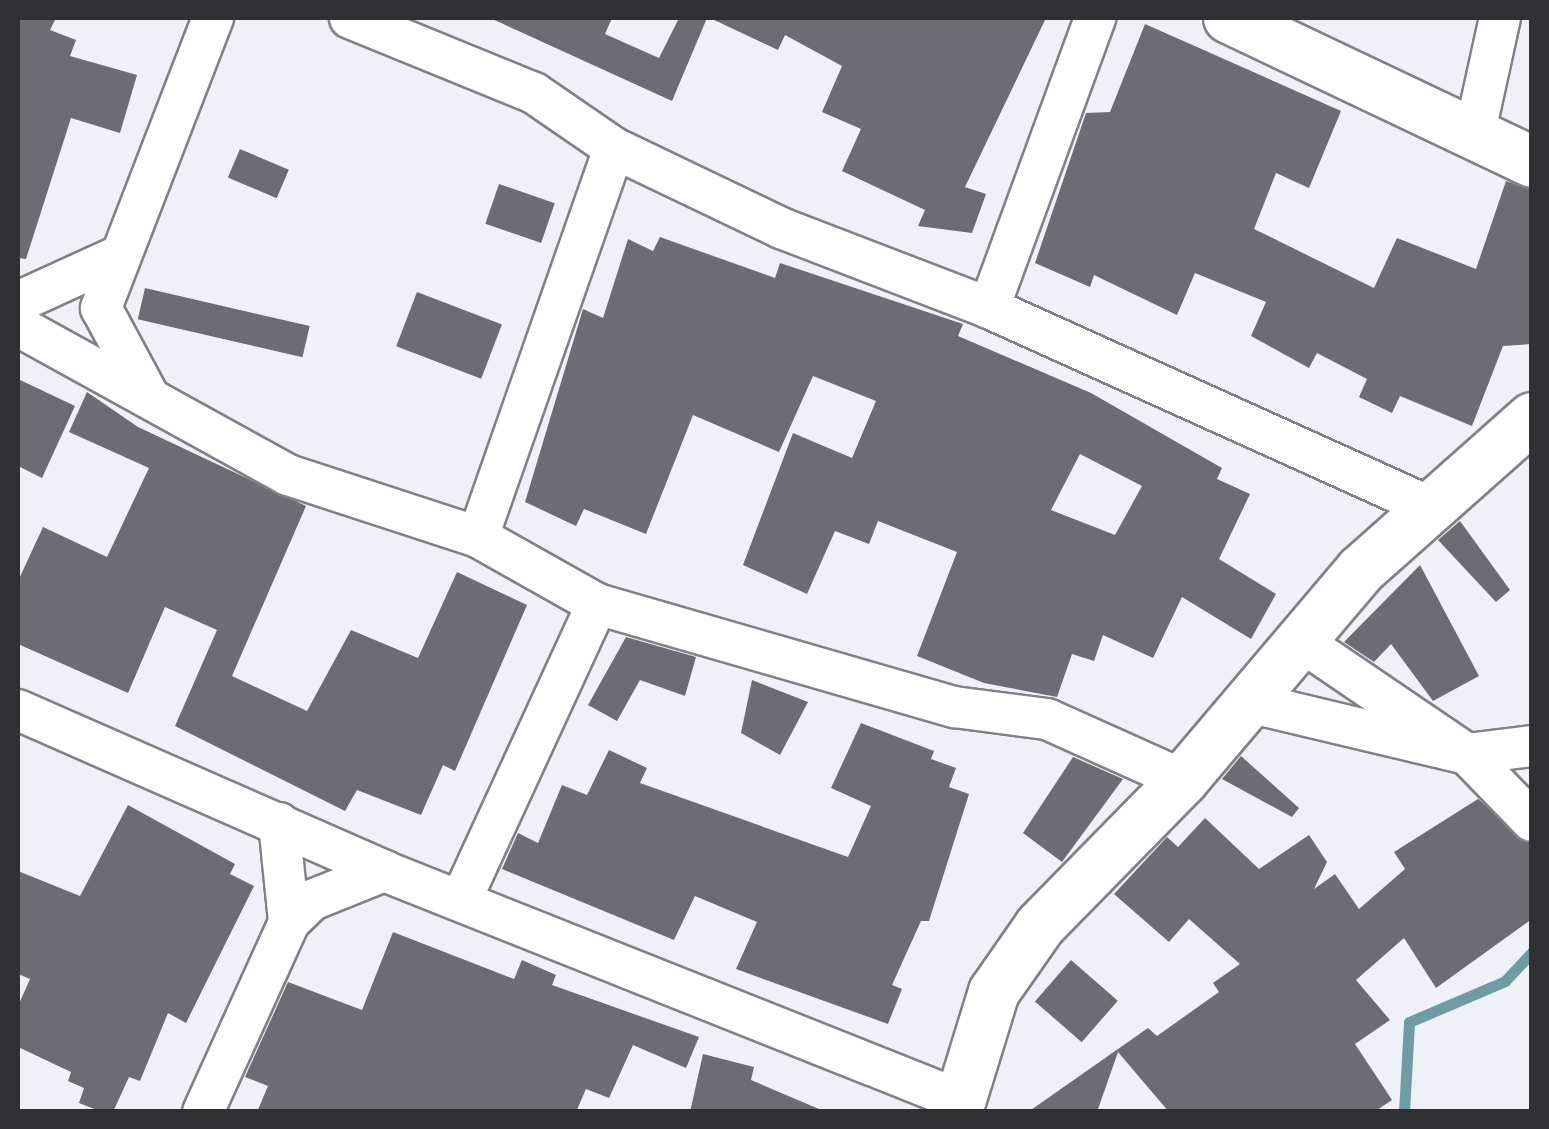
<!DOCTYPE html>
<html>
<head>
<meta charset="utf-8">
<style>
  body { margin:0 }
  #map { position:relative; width:1549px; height:1129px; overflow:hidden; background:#eef2f6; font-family:"Sofia Sans Condensed",sans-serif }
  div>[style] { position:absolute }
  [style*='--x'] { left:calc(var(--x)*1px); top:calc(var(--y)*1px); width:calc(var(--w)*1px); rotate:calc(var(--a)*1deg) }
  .stream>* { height:11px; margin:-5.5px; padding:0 5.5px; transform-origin:5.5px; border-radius:5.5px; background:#6f9ca3 }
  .building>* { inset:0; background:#6c6d72; transform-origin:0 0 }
  .roads { filter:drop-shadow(2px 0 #7e8286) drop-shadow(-2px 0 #7e8286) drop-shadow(0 2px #7e8286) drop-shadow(0 -2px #7e8286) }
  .minor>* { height:40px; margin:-20px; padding:0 20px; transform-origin:20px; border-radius:20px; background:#fff }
  .tertiary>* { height:50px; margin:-25px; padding:0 25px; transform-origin:25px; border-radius:25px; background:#fff }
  span { translate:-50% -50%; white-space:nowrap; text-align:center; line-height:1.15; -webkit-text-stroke:10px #eef2f6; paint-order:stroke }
  .frame { position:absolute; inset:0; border:20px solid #2f3032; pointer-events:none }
</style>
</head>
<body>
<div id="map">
  <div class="stream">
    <div style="--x:1404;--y:1112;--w:90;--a:-86.8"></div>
    <div style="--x:1409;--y:1022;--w:104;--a:-23.1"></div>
    <div style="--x:1505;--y:981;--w:40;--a:-47"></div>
  </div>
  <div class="building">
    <div style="clip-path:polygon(18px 18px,56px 18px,50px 30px,76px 40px,70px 56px,137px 75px,120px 133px,71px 118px,26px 259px,18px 258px)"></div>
    <div style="clip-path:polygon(490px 18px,612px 18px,605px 34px,659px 58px,679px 18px,707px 18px,672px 101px)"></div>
    <div style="clip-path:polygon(710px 18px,1046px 18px,965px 187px,986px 194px,972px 233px,918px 226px,925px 210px,842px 171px,861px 129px,822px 112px,842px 66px,785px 35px,778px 50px)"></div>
    <div style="clip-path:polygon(1145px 24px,1341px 111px,1309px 188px,1276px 173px,1254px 229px,1374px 288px,1397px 238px,1476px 269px,1506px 181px,1532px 190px,1532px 344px,1503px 346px,1472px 426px,1400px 396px,1392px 413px,1359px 397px,1367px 379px,1317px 353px,1309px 368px,1251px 336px,1266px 302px,1195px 273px,1177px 315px,1094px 275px,1090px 287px,1035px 263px,1086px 113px,1110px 112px)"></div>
    <div style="left:240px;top:149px;width:53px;height:31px;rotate:23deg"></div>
    <div style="left:499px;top:184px;width:59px;height:42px;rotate:19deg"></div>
    <div style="clip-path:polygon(evenodd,660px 237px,775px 278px,780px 263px,963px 324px,958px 336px,1091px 393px,1222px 468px,1217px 479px,1250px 494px,1219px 559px,1276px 594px,1251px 639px,1182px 597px,1153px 658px,1103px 635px,1094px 661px,1072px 654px,1057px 697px,984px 683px,917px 656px,957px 552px,878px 521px,869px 544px,835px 531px,807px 594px,743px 565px,793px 433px,852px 458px,876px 401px,813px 376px,779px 452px,693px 415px,646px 534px,584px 509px,576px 526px,525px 502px,583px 309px,603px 318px,628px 239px,653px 251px,660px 237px,1080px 454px,1142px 486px,1115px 535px,1051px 510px,1080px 454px)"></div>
    <div style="left:145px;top:288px;width:169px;height:32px;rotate:13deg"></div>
    <div style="left:417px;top:292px;width:91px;height:58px;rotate:21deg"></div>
    <div style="clip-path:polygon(18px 379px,75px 406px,42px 478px,18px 466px)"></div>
    <div style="clip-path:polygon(87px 392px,138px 427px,306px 506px,232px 676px,307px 711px,351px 630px,418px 658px,457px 572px,527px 605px,455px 771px,443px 765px,421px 815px,357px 790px,345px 811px,175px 726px,217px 630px,165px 607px,128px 693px,18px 644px,18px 581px,43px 527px,107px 557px,149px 468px,69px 432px)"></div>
    <div style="clip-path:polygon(1460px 521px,1510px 590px,1496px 602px,1438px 540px)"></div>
    <div style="clip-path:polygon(1420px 565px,1479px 676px,1433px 701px,1391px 644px,1374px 662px,1344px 642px)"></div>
    <div style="clip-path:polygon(626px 637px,696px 657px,685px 696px,640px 680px,617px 721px,588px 705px)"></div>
    <div style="clip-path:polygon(752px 680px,808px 702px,780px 755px,741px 733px)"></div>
    <div style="clip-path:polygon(861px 723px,934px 751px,931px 759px,956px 768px,949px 787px,969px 794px,929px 921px,921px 921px,892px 985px,902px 989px,888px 1024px,736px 969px,757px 922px,695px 896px,674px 940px,502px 869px,518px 833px,538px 843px,562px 785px,587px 795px,609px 750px,647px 768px,640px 783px,848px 857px,871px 806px,831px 788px)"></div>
    <div style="clip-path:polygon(1241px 756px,1299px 808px,1292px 817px,1222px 779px)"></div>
    <div style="clip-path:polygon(1073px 757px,1123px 779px,1062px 862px,1023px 833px)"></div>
    <div style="clip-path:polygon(1478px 799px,1532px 844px,1532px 919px,1436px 988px,1404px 938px,1356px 980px,1390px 1020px,1355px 1044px,1392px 1100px,1374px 1112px,1169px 1112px,1118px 1052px,1097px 1112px,1028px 1112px,1148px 1028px,1157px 1036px,1219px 992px,1213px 983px,1240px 964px,1189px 919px,1169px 942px,1114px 894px,1167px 837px,1178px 847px,1205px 818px,1259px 869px,1309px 835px,1327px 862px,1314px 889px,1335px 874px,1359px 909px,1405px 869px,1394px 852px)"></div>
    <div style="clip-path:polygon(128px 805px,235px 864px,230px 874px,254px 886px,186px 1023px,168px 1013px,140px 1081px,129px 1077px,113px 1112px,102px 1112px,79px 1103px,84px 1088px,68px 1081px,71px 1072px,18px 1047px,18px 1006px,30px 979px,18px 974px,18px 871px,80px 896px)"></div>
    <div style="clip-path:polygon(393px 932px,514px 979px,522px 960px,556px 975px,552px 985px,699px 1037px,686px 1068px,633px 1045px,609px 1098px,586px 1089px,576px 1112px,257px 1112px,268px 1086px,245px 1077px,288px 982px,362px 1010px)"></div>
    <div style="left:1071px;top:960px;width:62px;height:55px;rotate:41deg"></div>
    <div style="clip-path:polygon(703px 1054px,754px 1067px,751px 1080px,826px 1112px,690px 1112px)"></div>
  </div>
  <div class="roads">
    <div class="minor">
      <div style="--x:350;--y:18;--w:199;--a:22.2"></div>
      <div style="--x:534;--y:93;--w:97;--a:34.5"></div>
      <div style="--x:614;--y:148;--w:185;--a:25.6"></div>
      <div style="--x:781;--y:228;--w:223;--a:21"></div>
      <div style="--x:989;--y:308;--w:485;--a:24.3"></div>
      <div style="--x:1474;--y:136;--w:121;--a:-77.6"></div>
      <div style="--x:18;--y:302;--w:106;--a:-24.6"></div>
      <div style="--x:989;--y:308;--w:309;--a:-69.9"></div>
      <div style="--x:18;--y:326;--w:308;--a:28.9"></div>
      <div style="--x:288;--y:475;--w:200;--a:18.1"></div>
      <div style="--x:478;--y:537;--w:137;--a:29.4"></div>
      <div style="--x:597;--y:604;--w:372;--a:16.1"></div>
      <div style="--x:954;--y:707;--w:94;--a:7.4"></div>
      <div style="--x:1047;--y:719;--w:149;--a:24.2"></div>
      <div style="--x:149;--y:397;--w:101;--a:-118.3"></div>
      <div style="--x:101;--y:308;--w:311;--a:-68.9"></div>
      <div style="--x:478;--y:537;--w:412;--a:-70.7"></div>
      <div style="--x:1299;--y:640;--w:203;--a:34.2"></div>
      <div style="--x:1467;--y:754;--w:93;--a:45.9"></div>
      <div style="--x:1248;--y:702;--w:225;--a:13.4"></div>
      <div style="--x:1467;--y:754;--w:65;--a:-7"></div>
      <div style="--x:18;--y:710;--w:400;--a:23.7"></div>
      <div style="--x:384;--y:871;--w:617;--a:21.7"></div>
      <div style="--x:279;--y:823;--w:100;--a:84.2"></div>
      <div style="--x:461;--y:900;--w:326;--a:-65.3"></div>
      <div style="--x:203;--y:1112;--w:209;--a:-65.6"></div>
      <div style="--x:289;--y:922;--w:32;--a:-44"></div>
      <div style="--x:312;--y:900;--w:78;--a:-21.9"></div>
    </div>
    <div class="tertiary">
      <div style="--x:1229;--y:18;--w:335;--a:25.4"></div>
      <div style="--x:957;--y:1112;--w:126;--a:-72.9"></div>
      <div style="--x:994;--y:992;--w:80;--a:-55.1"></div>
      <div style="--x:1040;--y:926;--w:204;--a:-45.6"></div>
      <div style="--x:1183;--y:780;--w:275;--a:-49.7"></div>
      <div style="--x:1361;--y:570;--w:229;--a:-41.6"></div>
    </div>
  </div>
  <div class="frame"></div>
</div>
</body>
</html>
